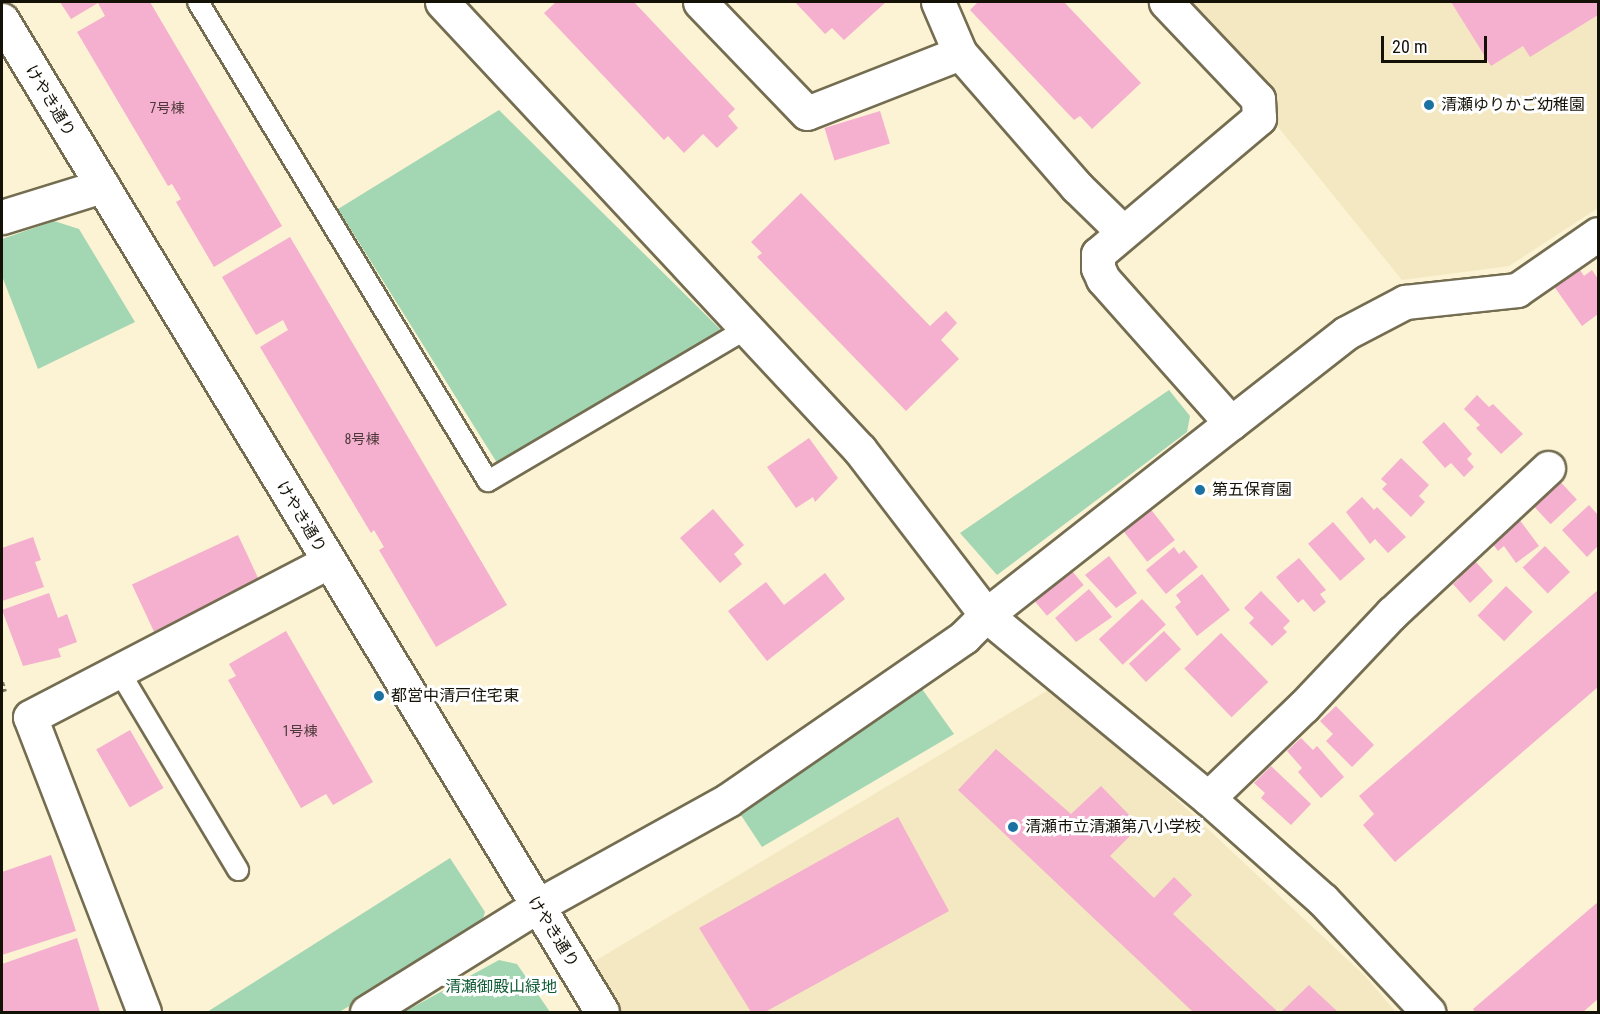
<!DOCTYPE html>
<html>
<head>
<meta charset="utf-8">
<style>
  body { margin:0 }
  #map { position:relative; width:1600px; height:1014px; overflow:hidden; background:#fbf3d3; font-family:"Roboto Condensed","Noto Sans JP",sans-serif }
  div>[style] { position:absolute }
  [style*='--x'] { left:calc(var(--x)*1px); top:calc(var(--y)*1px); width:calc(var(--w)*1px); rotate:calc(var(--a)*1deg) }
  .built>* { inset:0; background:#f3e8c1 }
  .green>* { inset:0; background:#a3d6b3 }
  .building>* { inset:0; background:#f5afcf; transform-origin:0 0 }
  .path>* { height:4px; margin-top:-2px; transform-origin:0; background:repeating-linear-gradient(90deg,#7c7863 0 4.5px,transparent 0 7.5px) }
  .roads { filter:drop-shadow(2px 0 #746d51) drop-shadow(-2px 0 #746d51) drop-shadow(0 2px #746d51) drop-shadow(0 -2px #746d51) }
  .lane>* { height:20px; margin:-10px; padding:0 10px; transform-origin:10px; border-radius:10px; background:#fff }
  .street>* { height:33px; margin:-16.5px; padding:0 16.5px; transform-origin:16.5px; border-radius:16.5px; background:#fff }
  .secondary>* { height:33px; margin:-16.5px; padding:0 16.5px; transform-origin:16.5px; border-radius:16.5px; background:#fff }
  .dots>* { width:16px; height:16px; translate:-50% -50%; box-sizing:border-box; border:3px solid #fff; border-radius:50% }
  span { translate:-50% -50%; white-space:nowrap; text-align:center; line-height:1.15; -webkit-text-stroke:6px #fff; paint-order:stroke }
  .number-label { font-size:14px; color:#4c3939 }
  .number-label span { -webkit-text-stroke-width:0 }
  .street-label { font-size:16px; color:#141207 }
  .poi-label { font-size:16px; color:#141207 }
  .left { translate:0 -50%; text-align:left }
  .park-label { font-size:16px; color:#115c35 }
  .frame { position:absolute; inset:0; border:3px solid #141207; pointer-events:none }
  .scale { position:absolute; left:1381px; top:36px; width:106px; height:27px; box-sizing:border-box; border:3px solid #141207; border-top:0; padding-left:8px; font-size:18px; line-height:21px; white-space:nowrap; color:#141207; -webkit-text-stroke:4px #fff; paint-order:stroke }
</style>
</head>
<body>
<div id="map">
  <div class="built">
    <div style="clip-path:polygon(1177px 2px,1598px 2px,1598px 208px,1509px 266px,1402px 280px)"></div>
    <div style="clip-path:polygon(1055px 686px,1365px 976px,1396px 1012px,614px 1012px,585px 967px)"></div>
  </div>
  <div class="green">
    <div style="clip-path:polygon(499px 110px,721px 330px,499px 466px,338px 209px)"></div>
    <div style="clip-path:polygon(54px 221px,79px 229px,135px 322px,38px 369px,2px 276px,2px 239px)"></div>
    <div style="clip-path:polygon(1169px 390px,1190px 416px,1187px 432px,997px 575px,960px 533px)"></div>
    <div style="clip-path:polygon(915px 679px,954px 734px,762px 847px,731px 800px)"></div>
    <div style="clip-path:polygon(450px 858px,485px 912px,479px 932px,339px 1012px,207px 1012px)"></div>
    <div style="clip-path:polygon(499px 960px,517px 964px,550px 1012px,404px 1012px)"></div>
  </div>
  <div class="building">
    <div style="clip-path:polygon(60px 2px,150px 2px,282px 226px,214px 267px,176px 202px,181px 199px,172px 184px,168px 186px,77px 32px,105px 16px,98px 3px,71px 19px)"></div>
    <div style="clip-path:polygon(556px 2px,634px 2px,735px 109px,728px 116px,738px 128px,717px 148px,703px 134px,684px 153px,668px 136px,664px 140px,544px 13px)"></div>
    <div style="clip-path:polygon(795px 2px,886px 2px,844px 40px,832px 28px,825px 34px)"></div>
    <div style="clip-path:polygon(978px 2px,1064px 2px,1141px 83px,1092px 129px,1080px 116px,1074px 120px,970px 10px)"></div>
    <div style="clip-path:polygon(1451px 2px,1598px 2px,1598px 15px,1530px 57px,1523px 46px,1491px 66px)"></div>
    <div style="left:880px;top:111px;width:34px;height:58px;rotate:73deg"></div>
    <div style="clip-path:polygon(801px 193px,930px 326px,946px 311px,957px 323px,941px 340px,959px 359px,906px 411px,757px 257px,762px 253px,751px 242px)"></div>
    <div style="clip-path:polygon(290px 237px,507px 605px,436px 647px,379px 550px,384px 547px,374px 530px,371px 533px,260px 347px,288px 330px,283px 320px,256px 335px,222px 277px)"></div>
    <div style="clip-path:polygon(1576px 264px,1584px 276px,1592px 270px,1598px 279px,1598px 314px,1582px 326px,1551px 282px)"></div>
    <div style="clip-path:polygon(1477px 395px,1489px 407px,1493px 404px,1523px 434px,1501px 454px,1476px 428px,1480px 425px,1464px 409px)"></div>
    <div style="clip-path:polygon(1444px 422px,1472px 454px,1467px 459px,1474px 467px,1464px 477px,1451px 463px,1445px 468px,1422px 442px)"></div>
    <div style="clip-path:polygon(809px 438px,838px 478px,815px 502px,813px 497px,796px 508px,767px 467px)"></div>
    <div style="clip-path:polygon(1401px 458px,1429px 485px,1419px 496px,1425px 502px,1411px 517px,1382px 489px,1387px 484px,1381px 479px)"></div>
    <div style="left:1553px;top:474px;width:35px;height:36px;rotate:47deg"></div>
    <div style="clip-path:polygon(1362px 497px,1374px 510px,1377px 507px,1406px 537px,1388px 553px,1375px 539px,1370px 544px,1346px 512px)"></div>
    <div style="clip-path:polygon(1589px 505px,1598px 515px,1598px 546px,1587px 557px,1562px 530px)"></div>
    <div style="left:1149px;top:507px;width:42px;height:35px;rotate:52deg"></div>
    <div style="clip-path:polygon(713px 509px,744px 545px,734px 554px,742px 564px,720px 583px,680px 538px)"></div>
    <div style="clip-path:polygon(1516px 515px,1539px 546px,1516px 563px,1504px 546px,1498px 551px,1487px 536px)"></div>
    <div style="left:1333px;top:522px;width:49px;height:33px;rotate:49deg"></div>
    <div style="left:238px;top:535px;width:52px;height:117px;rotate:65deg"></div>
    <div style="clip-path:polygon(33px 537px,41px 560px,35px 562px,44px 587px,2px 601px,2px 548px)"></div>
    <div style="left:1545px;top:546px;width:36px;height:31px;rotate:46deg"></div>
    <div style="clip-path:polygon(1174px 547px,1179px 554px,1184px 550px,1198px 567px,1166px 594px,1146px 570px)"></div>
    <div style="clip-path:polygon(1467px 552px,1493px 581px,1470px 603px,1453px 584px,1459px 579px,1449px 568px)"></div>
    <div style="clip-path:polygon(1109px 556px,1137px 593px,1116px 608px,1085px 575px)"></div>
    <div style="clip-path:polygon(1299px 558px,1326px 590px,1320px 594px,1326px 602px,1314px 612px,1303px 599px,1298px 603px,1276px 577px)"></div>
    <div style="left:1067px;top:565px;width:26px;height:48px;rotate:50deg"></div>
    <div style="clip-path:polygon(825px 573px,845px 599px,767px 661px,728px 611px,766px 582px,784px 605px)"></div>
    <div style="clip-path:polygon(1202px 574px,1230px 610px,1197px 636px,1175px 607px,1181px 602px,1176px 595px)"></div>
    <div style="left:1506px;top:586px;width:37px;height:41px;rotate:44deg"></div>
    <div style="clip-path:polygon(1089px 589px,1112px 617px,1076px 642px,1055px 618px)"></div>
    <div style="clip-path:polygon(1598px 590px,1598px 687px,1395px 862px,1363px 825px,1374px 814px,1359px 796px)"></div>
    <div style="clip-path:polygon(1261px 591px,1290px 621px,1283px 628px,1287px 632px,1272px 646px,1249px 623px,1254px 618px,1244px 608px)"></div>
    <div style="clip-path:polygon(49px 593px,58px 618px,67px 614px,77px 642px,58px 649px,61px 657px,23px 666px,2px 610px)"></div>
    <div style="left:1142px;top:599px;width:35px;height:59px;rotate:47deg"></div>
    <div style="clip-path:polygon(286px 631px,373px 782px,333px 805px,326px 794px,301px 808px,228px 680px,236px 676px,229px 664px)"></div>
    <div style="left:1164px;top:631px;width:25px;height:48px;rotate:47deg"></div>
    <div style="left:1221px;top:633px;width:68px;height:51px;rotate:46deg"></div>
    <div style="clip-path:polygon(1336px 706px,1374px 745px,1352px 767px,1326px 741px,1333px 734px,1320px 721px)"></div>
    <div style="left:130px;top:730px;width:67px;height:39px;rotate:60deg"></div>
    <div style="clip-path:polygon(1301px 738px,1313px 750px,1317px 746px,1344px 777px,1321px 798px,1298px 772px,1302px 768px,1287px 751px)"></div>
    <div style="clip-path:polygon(996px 749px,1071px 814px,1101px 786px,1140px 826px,1110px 856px,1154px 898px,1174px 877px,1192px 895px,1173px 914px,1278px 1012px,1193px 1012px,958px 790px)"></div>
    <div style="clip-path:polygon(1271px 766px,1311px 804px,1291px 825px,1261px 798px,1265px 793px,1254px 783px)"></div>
    <div style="clip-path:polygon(898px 817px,949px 911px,765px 1012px,751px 1012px,699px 928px)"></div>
    <div style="clip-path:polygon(51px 855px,76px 931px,2px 955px,2px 872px)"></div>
    <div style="clip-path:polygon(1598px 902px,1598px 999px,1583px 1012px,1475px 1012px,1473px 1009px)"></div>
    <div style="clip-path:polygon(77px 938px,100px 1012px,2px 1012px,2px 964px)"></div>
    <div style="clip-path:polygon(1309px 985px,1338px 1012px,1281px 1012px)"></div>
  </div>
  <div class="path">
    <div style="--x:2;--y:682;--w:10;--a:73"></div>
  </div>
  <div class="roads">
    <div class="lane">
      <div style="--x:198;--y:2;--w:560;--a:58.81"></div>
      <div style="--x:488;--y:481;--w:302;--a:-30.5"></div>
      <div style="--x:119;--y:671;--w:232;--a:59.1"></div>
    </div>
    <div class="street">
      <div style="--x:442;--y:2;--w:613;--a:46.98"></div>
      <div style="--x:860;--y:450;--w:208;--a:52.6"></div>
      <div style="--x:986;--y:615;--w:288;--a:39.5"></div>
      <div style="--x:1208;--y:798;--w:154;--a:41.6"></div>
      <div style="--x:1323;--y:900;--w:154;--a:46.8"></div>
      <div style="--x:700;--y:2;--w:154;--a:46.1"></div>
      <div style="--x:807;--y:113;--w:164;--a:-21.4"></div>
      <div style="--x:960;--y:53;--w:178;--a:48.9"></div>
      <div style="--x:1077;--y:187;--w:64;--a:44.4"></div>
      <div style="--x:938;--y:2;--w:56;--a:66.7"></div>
      <div style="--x:2;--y:217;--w:105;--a:-17.2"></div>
      <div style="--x:1231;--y:423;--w:146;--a:-38"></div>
      <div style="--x:1346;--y:333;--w:67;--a:-27.7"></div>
      <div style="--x:1405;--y:302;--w:113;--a:-6.1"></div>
      <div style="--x:1517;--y:290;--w:98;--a:-34.7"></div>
      <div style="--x:1208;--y:798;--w:133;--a:-43.8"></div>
      <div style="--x:1304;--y:706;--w:128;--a:-46.6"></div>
      <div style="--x:1392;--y:613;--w:213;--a:-42.9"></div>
      <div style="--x:144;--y:1012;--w:316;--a:-111.1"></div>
      <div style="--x:30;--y:717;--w:336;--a:-27.5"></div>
      <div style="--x:367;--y:1012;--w:200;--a:-31.9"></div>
      <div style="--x:537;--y:906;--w:218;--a:-29"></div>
      <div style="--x:728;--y:800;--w:287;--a:-34.6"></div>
      <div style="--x:964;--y:637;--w:31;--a:-45"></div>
      <div style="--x:986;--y:615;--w:311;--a:-38.1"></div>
      <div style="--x:1231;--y:423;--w:193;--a:-131.6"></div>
      <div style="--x:1103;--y:279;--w:12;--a:-114"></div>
      <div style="--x:1098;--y:268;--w:14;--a:-90"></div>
      <div style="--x:1098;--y:254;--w:211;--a:-40.2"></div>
      <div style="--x:1259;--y:118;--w:19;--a:-93"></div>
      <div style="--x:1258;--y:99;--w:134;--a:-133.5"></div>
    </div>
    <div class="secondary">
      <div style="--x:2;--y:20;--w:1159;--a:58.83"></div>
    </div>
  </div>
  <div class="dots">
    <div style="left:1429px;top:105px;background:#1b71a1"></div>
    <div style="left:1200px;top:490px;background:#1b71a1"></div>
    <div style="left:379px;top:696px;background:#1b71a1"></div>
    <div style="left:1013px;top:827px;background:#1b71a1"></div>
  </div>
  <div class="number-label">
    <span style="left:167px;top:108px">7号棟</span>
    <span style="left:362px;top:439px">8号棟</span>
    <span style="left:300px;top:731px">1号棟</span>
  </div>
  <div class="street-label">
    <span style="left:50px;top:101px;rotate:59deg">けやき通り</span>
    <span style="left:301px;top:517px;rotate:59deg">けやき通り</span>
    <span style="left:553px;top:932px;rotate:58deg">けやき通り</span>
  </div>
  <div class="poi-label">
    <span class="left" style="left:1441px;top:105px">清瀬ゆりかご幼稚園</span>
    <span class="left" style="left:1212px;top:490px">第五保育園</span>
    <span class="left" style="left:391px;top:696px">都営中清戸住宅東</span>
    <span class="left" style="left:1025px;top:827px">清瀬市立清瀬第八小学校</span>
  </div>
  <div class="park-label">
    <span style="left:501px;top:987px">清瀬御殿山緑地</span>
  </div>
  <div class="frame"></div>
  <div class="scale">20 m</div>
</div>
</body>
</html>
